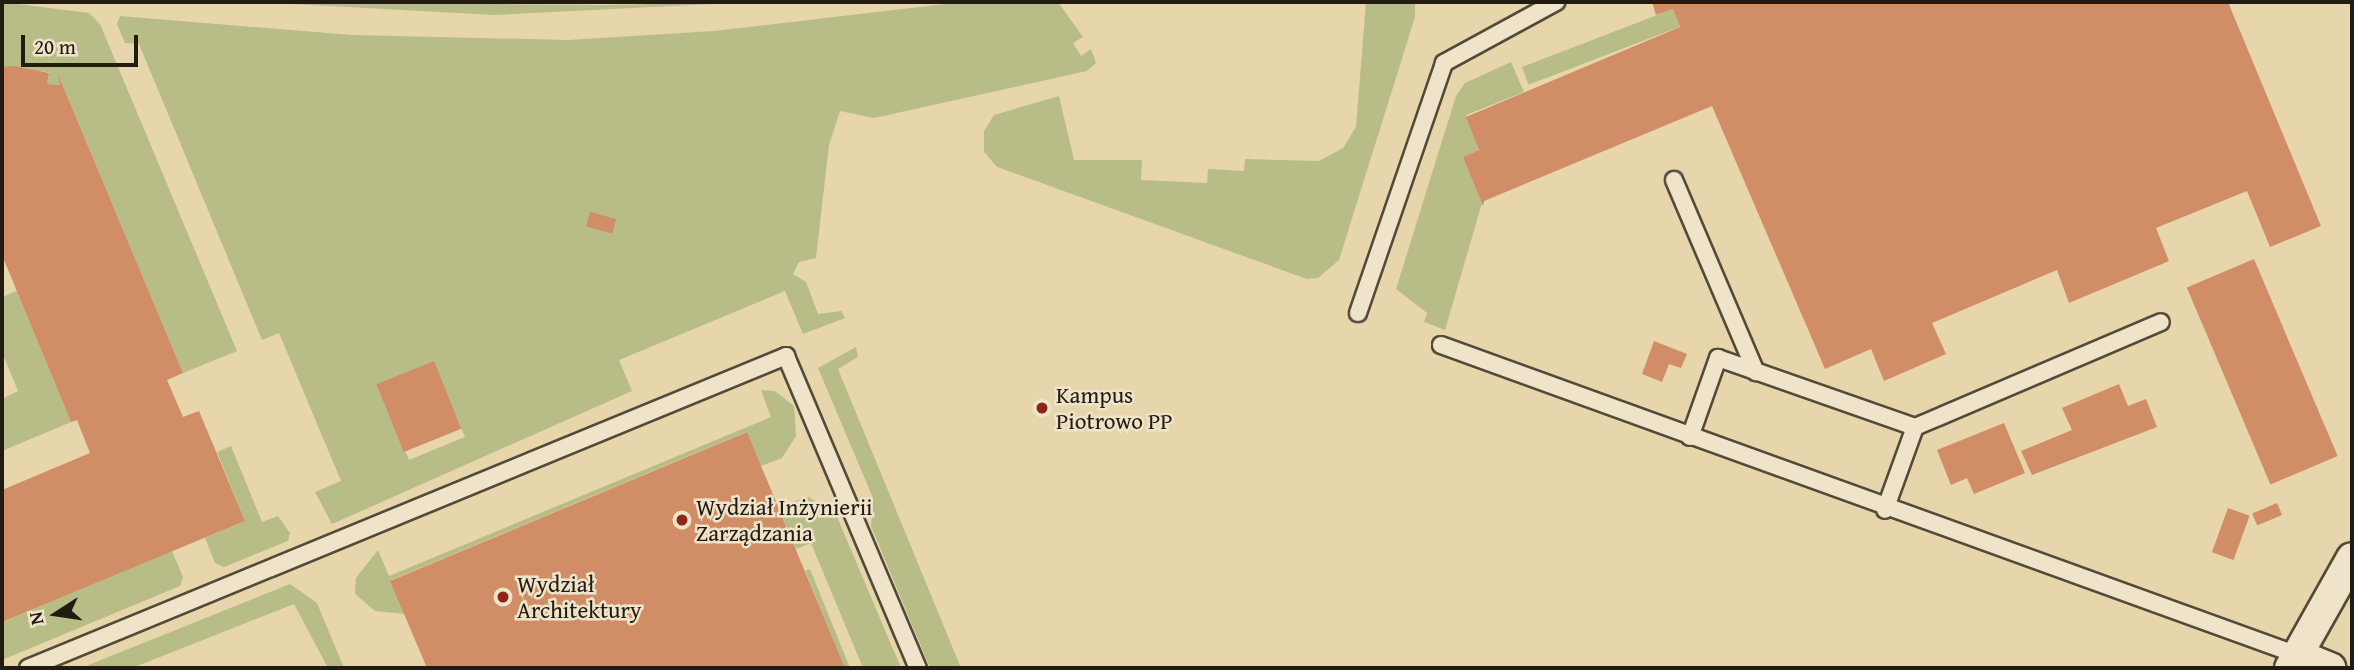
<!DOCTYPE html>
<html>
<head>
<meta charset="utf-8">
<style>
  body { margin:0 }
  #map { position:relative; width:2354px; height:670px; overflow:hidden; background:#e7d5ac; font-family:"Gentium Book Plus",serif }
  div>[style] { position:absolute }
  [style*='--x'] { left:calc(var(--x)*1px); top:calc(var(--y)*1px); width:calc(var(--w)*1px); rotate:calc(var(--a)*1deg) }
  .green>* { inset:0; background:#b8bc87; transform-origin:0 0 }
  .building>* { inset:0; background:#d18d65; transform-origin:0 0 }
  .roads { filter:drop-shadow(2px 0 #534a38) drop-shadow(-2px 0 #534a38) drop-shadow(0 2px #534a38) drop-shadow(0 -2px #534a38) }
  .service>* { height:16px; margin:-8px; padding:0 8px; transform-origin:8px; border-radius:8px; background:#efe4c9 }
  .minor>* { height:30px; margin:-15px; padding:0 15px; transform-origin:15px; border-radius:15px; background:#efe4c9 }
  .dots>* { width:19px; height:19px; translate:-50% -50%; box-sizing:border-box; border:4px solid #efe4c9; border-radius:50% }
  span { translate:-50% -50%; white-space:nowrap; text-align:center; line-height:1.15; -webkit-text-stroke:5px #efe4c9; paint-order:stroke }
  .poi-label { font-size:23px; color:#221b12 }
  .left { translate:0 -50%; text-align:left }
  .frame { position:absolute; inset:0; border:4px solid #221b12; pointer-events:none }
  .north { position:absolute; left:21px; top:579px; width:70px; height:70px; -webkit-text-stroke:5px #efe4c9; paint-order:stroke; rotate:258deg; font-size:19px; font-weight:700; line-height:28px; text-align:center; color:#221b12 }
  .north::after { content:''; display:block; margin:auto; width:24px; height:32px; background:#221b12; clip-path:polygon(50% 0,100% 100%,50% 72%,0 100%) }
  .scale { position:absolute; left:21px; top:35px; width:117px; height:32px; box-sizing:border-box; border:4px solid #221b12; border-top:0; padding-left:9px; font-size:21px; line-height:24px; white-space:nowrap; color:#221b12; -webkit-text-stroke:5px #efe4c9; paint-order:stroke }
</style>
</head>
<body>
<div id="map">
  <div class="green">
    <div style="clip-path:polygon(2px 2px,89px 13px,100px 24px,237px 351px,183px 373px,57px 72px,60px 85px,47px 84px,49px 72px,2px 67px)"></div>
    <div style="clip-path:polygon(256px 2px,607px 5px,752px 2px,494px 15px)"></div>
    <div style="clip-path:polygon(evenodd,962px 2px,1058px 2px,1083px 37px,1073px 43px,1081px 56px,1091px 49px,1096px 63px,1087px 71px,874px 118px,840px 111px,829px 145px,816px 258px,799px 262px,793px 274px,806px 282px,818px 314px,841px 311px,845px 318px,803px 334px,785px 291px,619px 360px,632px 391px,332px 524px,315px 492px,341px 481px,279px 333px,262px 340px,139px 44px,125px 43px,117px 24px,120px 16px,352px 35px,568px 40px,714px 31px,962px 2px,433px 362px,465px 437px,409px 460px,377px 385px,433px 362px)"></div>
    <div style="clip-path:polygon(1366px 2px,1415px 2px,1415px 17px,1339px 260px,1318px 278px,1307px 279px,997px 167px,984px 152px,984px 131px,994px 115px,1059px 96px,1074px 160px,1142px 160px,1141px 180px,1207px 183px,1208px 169px,1244px 171px,1245px 159px,1319px 161px,1343px 148px,1356px 127px)"></div>
    <div style="left:1673px;top:9px;width:19px;height:162px;rotate:69deg"></div>
    <div style="clip-path:polygon(1511px 62px,1524px 92px,1466px 115px,1479px 150px,1463px 157px,1482px 203px,1445px 330px,1424px 322px,1427px 313px,1396px 289px,1456px 96px,1465px 83px)"></div>
    <div style="clip-path:polygon(17px 291px,71px 422px,2px 451px,2px 399px,18px 391px,2px 352px,2px 297px)"></div>
    <div style="clip-path:polygon(856px 347px,858px 357px,838px 369px,961px 668px,930px 668px,871px 526px,873px 498px,818px 368px)"></div>
    <div style="clip-path:polygon(761px 390px,775px 391px,794px 406px,796px 436px,782px 458px,761px 466px,746px 432px,391px 580px,405px 614px,375px 611px,355px 594px,356px 578px,378px 550px,389px 576px,771px 417px)"></div>
    <div style="clip-path:polygon(231px 446px,262px 522px,278px 516px,290px 533px,288px 541px,224px 567px,215px 563px,205px 538px,245px 521px,217px 452px)"></div>
    <div style="clip-path:polygon(808px 497px,835px 512px,901px 668px,863px 668px,811px 543px,796px 549px,778px 506px)"></div>
    <div style="clip-path:polygon(172px 551px,183px 577px,180px 586px,2px 660px,2px 622px)"></div>
    <div style="left:810px;top:569px;width:107px;height:5px;rotate:68deg"></div>
    <div style="clip-path:polygon(290px 584px,317px 603px,344px 668px,328px 668px,294px 604px,132px 668px,81px 668px)"></div>
  </div>
  <div class="building">
    <div style="clip-path:polygon(1652px 2px,2228px 2px,2321px 226px,2270px 247px,2247px 191px,2156px 228px,2169px 261px,2069px 303px,2057px 270px,1932px 323px,1946px 354px,1884px 381px,1871px 349px,1825px 369px,1712px 106px,1484px 201px,1483px 206px,1463px 157px,1479px 150px,1466px 117px,1680px 27px,1673px 9px,1656px 15px)"></div>
    <div style="clip-path:polygon(14px 66px,49px 73px,47px 84px,60px 85px,57px 72px,183px 373px,167px 380px,183px 417px,199px 411px,245px 521px,2px 622px,2px 490px,90px 453px,77px 420px,71px 422px,2px 255px,2px 67px)"></div>
    <div style="left:590px;top:212px;width:27px;height:15px;rotate:15deg"></div>
    <div style="left:2254px;top:259px;width:214px;height:73px;rotate:67deg"></div>
    <div style="clip-path:polygon(1654px 341px,1687px 354px,1681px 368px,1669px 364px,1662px 382px,1642px 374px)"></div>
    <div style="left:434px;top:361px;width:73px;height:62px;rotate:68deg"></div>
    <div style="clip-path:polygon(2119px 384px,2128px 406px,2146px 399px,2157px 427px,2032px 475px,2021px 451px,2072px 430px,2062px 408px)"></div>
    <div style="clip-path:polygon(2004px 423px,2025px 473px,1974px 494px,1967px 478px,1951px 485px,1937px 450px)"></div>
    <div style="clip-path:polygon(747px 432px,845px 668px,427px 668px,390px 581px)"></div>
    <div style="left:2277px;top:503px;width:13px;height:27px;rotate:67deg"></div>
    <div style="left:2228px;top:508px;width:23px;height:47px;rotate:20deg"></div>
  </div>
  <div class="roads">
    <div class="service">
      <div style="--x:1674;--y:180;--w:209;--a:66.9"></div>
      <div style="--x:1358;--y:313;--w:264;--a:-71"></div>
      <div style="--x:1444;--y:63;--w:128;--a:-28.6"></div>
      <div style="--x:1441;--y:345;--w:911;--a:19.89"></div>
      <div style="--x:1915;--y:427;--w:267;--a:-23.1"></div>
      <div style="--x:1690;--y:437;--w:84;--a:-70.5"></div>
      <div style="--x:1718;--y:358;--w:209;--a:19.3"></div>
      <div style="--x:1915;--y:427;--w:88;--a:109.9"></div>
      <div style="--x:28;--y:668;--w:820;--a:-22.37"></div>
      <div style="--x:786;--y:356;--w:339;--a:67.1"></div>
    </div>
    <div class="minor">
      <div style="--x:2298;--y:655;--w:35;--a:22"></div>
      <div style="--x:2290;--y:668;--w:126;--a:-60.6"></div>
    </div>
  </div>
  <div class="dots">
    <div style="left:1042px;top:408px;background:#8f2418"></div>
    <div style="left:682px;top:520px;background:#8f2418"></div>
    <div style="left:503px;top:597px;background:#8f2418"></div>
  </div>
  <div class="poi-label">
    <span class="left" style="left:1056px;top:408px">Kampus<br>Piotrowo PP</span>
    <span class="left" style="left:696px;top:520px">Wydział Inżynierii<br>Zarządzania</span>
    <span class="left" style="left:517px;top:597px">Wydział<br>Architektury</span>
  </div>
  <div class="frame"></div>
  <div class="north">N</div>
  <div class="scale">20 m</div>
</div>
</body>
</html>
